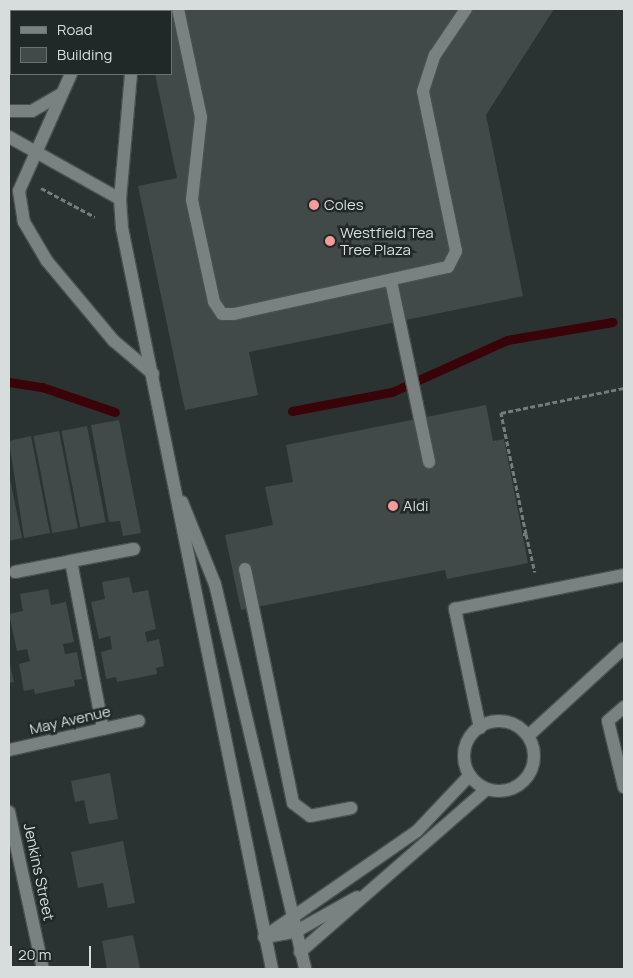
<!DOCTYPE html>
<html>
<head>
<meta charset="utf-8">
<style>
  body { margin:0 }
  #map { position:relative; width:633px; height:978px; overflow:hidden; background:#2b3332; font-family:Manrope,sans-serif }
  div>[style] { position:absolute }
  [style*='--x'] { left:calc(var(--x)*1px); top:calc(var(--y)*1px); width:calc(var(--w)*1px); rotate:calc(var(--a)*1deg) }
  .stream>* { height:9px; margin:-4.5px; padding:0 4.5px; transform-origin:4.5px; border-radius:4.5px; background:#3a0209 }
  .building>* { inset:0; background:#414949; transform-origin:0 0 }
  .path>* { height:3px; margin-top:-1.5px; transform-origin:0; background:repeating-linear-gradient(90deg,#767c7c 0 5px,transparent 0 7.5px) }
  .roads { filter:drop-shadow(1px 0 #4a5050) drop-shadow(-1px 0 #4a5050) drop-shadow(0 1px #4a5050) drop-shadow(0 -1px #4a5050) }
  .minor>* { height:12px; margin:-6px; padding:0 6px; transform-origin:6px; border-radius:6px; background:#798281 }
  .minor>.ring { margin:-6px; padding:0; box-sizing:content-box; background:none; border:12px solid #798281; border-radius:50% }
  .dots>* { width:14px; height:14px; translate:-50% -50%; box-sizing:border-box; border:2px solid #212928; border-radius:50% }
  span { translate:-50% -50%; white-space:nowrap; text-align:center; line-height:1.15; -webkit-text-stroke:5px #212928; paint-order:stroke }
  .poi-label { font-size:15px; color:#d7dcdc }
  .left { translate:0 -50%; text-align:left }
  .street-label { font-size:15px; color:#d7dcdc }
  .frame { position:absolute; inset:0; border:10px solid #d7dcdc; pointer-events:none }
  .legend { position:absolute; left:10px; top:10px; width:162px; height:65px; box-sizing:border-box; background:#212928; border:1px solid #6a7170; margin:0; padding:6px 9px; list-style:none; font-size:15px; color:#d7dcdc }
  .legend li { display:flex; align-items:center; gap:10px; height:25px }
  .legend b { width:25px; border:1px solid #6a7170 }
  .scale { position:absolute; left:10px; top:946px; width:81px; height:22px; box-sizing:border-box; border:2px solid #d7dcdc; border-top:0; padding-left:6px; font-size:15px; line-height:18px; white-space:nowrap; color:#d7dcdc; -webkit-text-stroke:4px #212928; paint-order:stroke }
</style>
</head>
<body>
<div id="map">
  <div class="stream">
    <div style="--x:9;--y:382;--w:33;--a:9"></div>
    <div style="--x:42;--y:387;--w:77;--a:18.9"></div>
    <div style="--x:292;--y:411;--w:102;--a:-10.8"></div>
    <div style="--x:392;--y:392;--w:126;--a:-24.3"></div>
    <div style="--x:507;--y:340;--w:107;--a:-9.7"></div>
  </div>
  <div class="building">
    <div style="clip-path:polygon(142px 9px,554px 9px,486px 115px,523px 296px,249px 352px,258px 395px,185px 410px,138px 186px,177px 178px,155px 74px,171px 74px,171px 11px)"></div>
    <div style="clip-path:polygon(486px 405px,493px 441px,504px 439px,528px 563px,447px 579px,445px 570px,241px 610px,225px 535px,273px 525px,265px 487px,293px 482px,286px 445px)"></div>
    <div style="clip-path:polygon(119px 420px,141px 533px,123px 536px,120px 521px,109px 522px,91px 425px)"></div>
    <div style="left:87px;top:426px;width:98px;height:26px;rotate:79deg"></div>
    <div style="left:59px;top:431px;width:99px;height:26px;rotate:79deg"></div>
    <div style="clip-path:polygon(31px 436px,50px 533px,24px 538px,9px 441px)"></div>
    <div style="clip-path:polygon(9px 474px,22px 538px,9px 541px)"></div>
    <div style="clip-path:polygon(129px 577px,133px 593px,148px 590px,156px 629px,145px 632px,147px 642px,159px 639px,164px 666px,156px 668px,157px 674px,117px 682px,116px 677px,106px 679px,101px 652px,112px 649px,110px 636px,99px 639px,91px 602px,105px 599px,102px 582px)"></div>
    <div style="clip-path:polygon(48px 589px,51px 605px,66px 602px,74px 642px,63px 644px,65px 654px,77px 652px,82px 679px,74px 680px,75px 686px,35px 694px,34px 689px,24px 691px,19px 664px,30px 661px,27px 649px,17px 651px,9px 614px,23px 611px,20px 594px)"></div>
    <div style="clip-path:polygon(9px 660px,14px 682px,9px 683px)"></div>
    <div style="clip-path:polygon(110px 773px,118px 819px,89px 824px,84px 800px,75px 802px,71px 781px)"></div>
    <div style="clip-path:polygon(123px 841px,135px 903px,108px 908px,103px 883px,78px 888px,71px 852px)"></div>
    <div style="clip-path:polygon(133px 935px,140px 969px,107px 969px,102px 941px)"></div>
  </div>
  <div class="path">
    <div style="--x:41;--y:188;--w:61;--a:28.2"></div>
    <div style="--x:523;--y:534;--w:3;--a:0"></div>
    <div style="--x:526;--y:534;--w:124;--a:-101.7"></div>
    <div style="--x:501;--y:413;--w:126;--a:-11.5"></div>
    <div style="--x:526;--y:534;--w:39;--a:77"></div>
  </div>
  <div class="roads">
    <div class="minor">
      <div style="--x:61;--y:9;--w:3;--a:45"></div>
      <div style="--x:116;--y:9;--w:2;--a:63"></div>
      <div style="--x:178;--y:9;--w:110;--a:78"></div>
      <div style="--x:201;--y:117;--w:83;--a:96.2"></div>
      <div style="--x:192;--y:200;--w:104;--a:77.8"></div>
      <div style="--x:214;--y:302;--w:14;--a:56"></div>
      <div style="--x:222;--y:314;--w:12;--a:0"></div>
      <div style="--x:234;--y:314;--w:219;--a:-12.4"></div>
      <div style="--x:448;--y:267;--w:18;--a:-63"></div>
      <div style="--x:456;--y:251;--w:163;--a:-101.7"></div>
      <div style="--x:423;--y:91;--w:38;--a:-72"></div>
      <div style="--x:435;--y:55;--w:55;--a:-56"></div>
      <div style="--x:71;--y:74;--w:128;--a:114"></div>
      <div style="--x:19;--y:191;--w:31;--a:81"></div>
      <div style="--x:24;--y:222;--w:45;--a:59.5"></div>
      <div style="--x:47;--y:261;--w:104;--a:50.1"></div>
      <div style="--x:114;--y:341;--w:51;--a:40.2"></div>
      <div style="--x:131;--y:74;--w:125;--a:95"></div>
      <div style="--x:120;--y:199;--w:29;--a:86"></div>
      <div style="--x:122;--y:228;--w:756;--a:78.56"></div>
      <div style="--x:9;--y:111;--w:23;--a:0"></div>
      <div style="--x:32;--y:111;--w:32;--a:-30"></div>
      <div style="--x:9;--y:137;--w:127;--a:29.2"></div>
      <div style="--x:391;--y:281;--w:185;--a:78.1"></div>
      <div style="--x:182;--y:502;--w:88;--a:68.1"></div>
      <div style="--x:215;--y:584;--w:395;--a:76.8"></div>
      <div style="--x:245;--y:569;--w:239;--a:78.4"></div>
      <div style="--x:293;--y:803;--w:21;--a:37"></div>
      <div style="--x:310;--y:816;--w:42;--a:-11"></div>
      <div style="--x:15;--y:572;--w:57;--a:-11.1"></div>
      <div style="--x:624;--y:707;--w:21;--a:139"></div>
      <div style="--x:608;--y:721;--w:68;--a:76.4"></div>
      <div class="ring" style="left:464px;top:721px;width:58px;height:58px"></div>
      <div style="--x:480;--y:728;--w:122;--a:-101.9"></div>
      <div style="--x:455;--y:609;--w:172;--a:-11.4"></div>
      <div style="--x:103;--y:729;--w:171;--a:-100.8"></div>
      <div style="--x:71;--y:561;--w:64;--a:-10.8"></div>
      <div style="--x:528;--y:736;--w:130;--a:-42.5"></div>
      <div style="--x:9;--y:750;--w:133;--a:-12.6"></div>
      <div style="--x:9;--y:812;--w:161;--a:77.8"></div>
      <div style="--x:264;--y:937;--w:186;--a:-34.7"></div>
      <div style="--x:417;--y:831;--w:77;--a:-46.6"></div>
      <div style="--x:266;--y:937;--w:29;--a:-10"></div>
      <div style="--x:295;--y:932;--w:71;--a:-29.4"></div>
      <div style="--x:300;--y:952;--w:248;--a:-41.1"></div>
    </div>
  </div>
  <div class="dots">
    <div style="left:314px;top:205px;background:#f59b9a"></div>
    <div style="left:330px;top:241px;background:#f59b9a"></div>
    <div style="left:393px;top:506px;background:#f59b9a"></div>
  </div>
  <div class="poi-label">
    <span class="left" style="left:324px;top:205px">Coles</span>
    <span class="left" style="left:340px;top:241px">Westfield Tea<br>Tree Plaza</span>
    <span class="left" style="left:403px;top:506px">Aldi</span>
  </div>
  <div class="street-label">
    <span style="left:70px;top:720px;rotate:-13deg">May Avenue</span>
    <span style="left:39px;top:872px;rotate:78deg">Jenkins Street</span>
  </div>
  <div class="frame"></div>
  <ul class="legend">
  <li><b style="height:6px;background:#798281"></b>Road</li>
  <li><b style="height:14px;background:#414949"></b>Building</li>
  </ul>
  <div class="scale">20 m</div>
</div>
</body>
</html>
